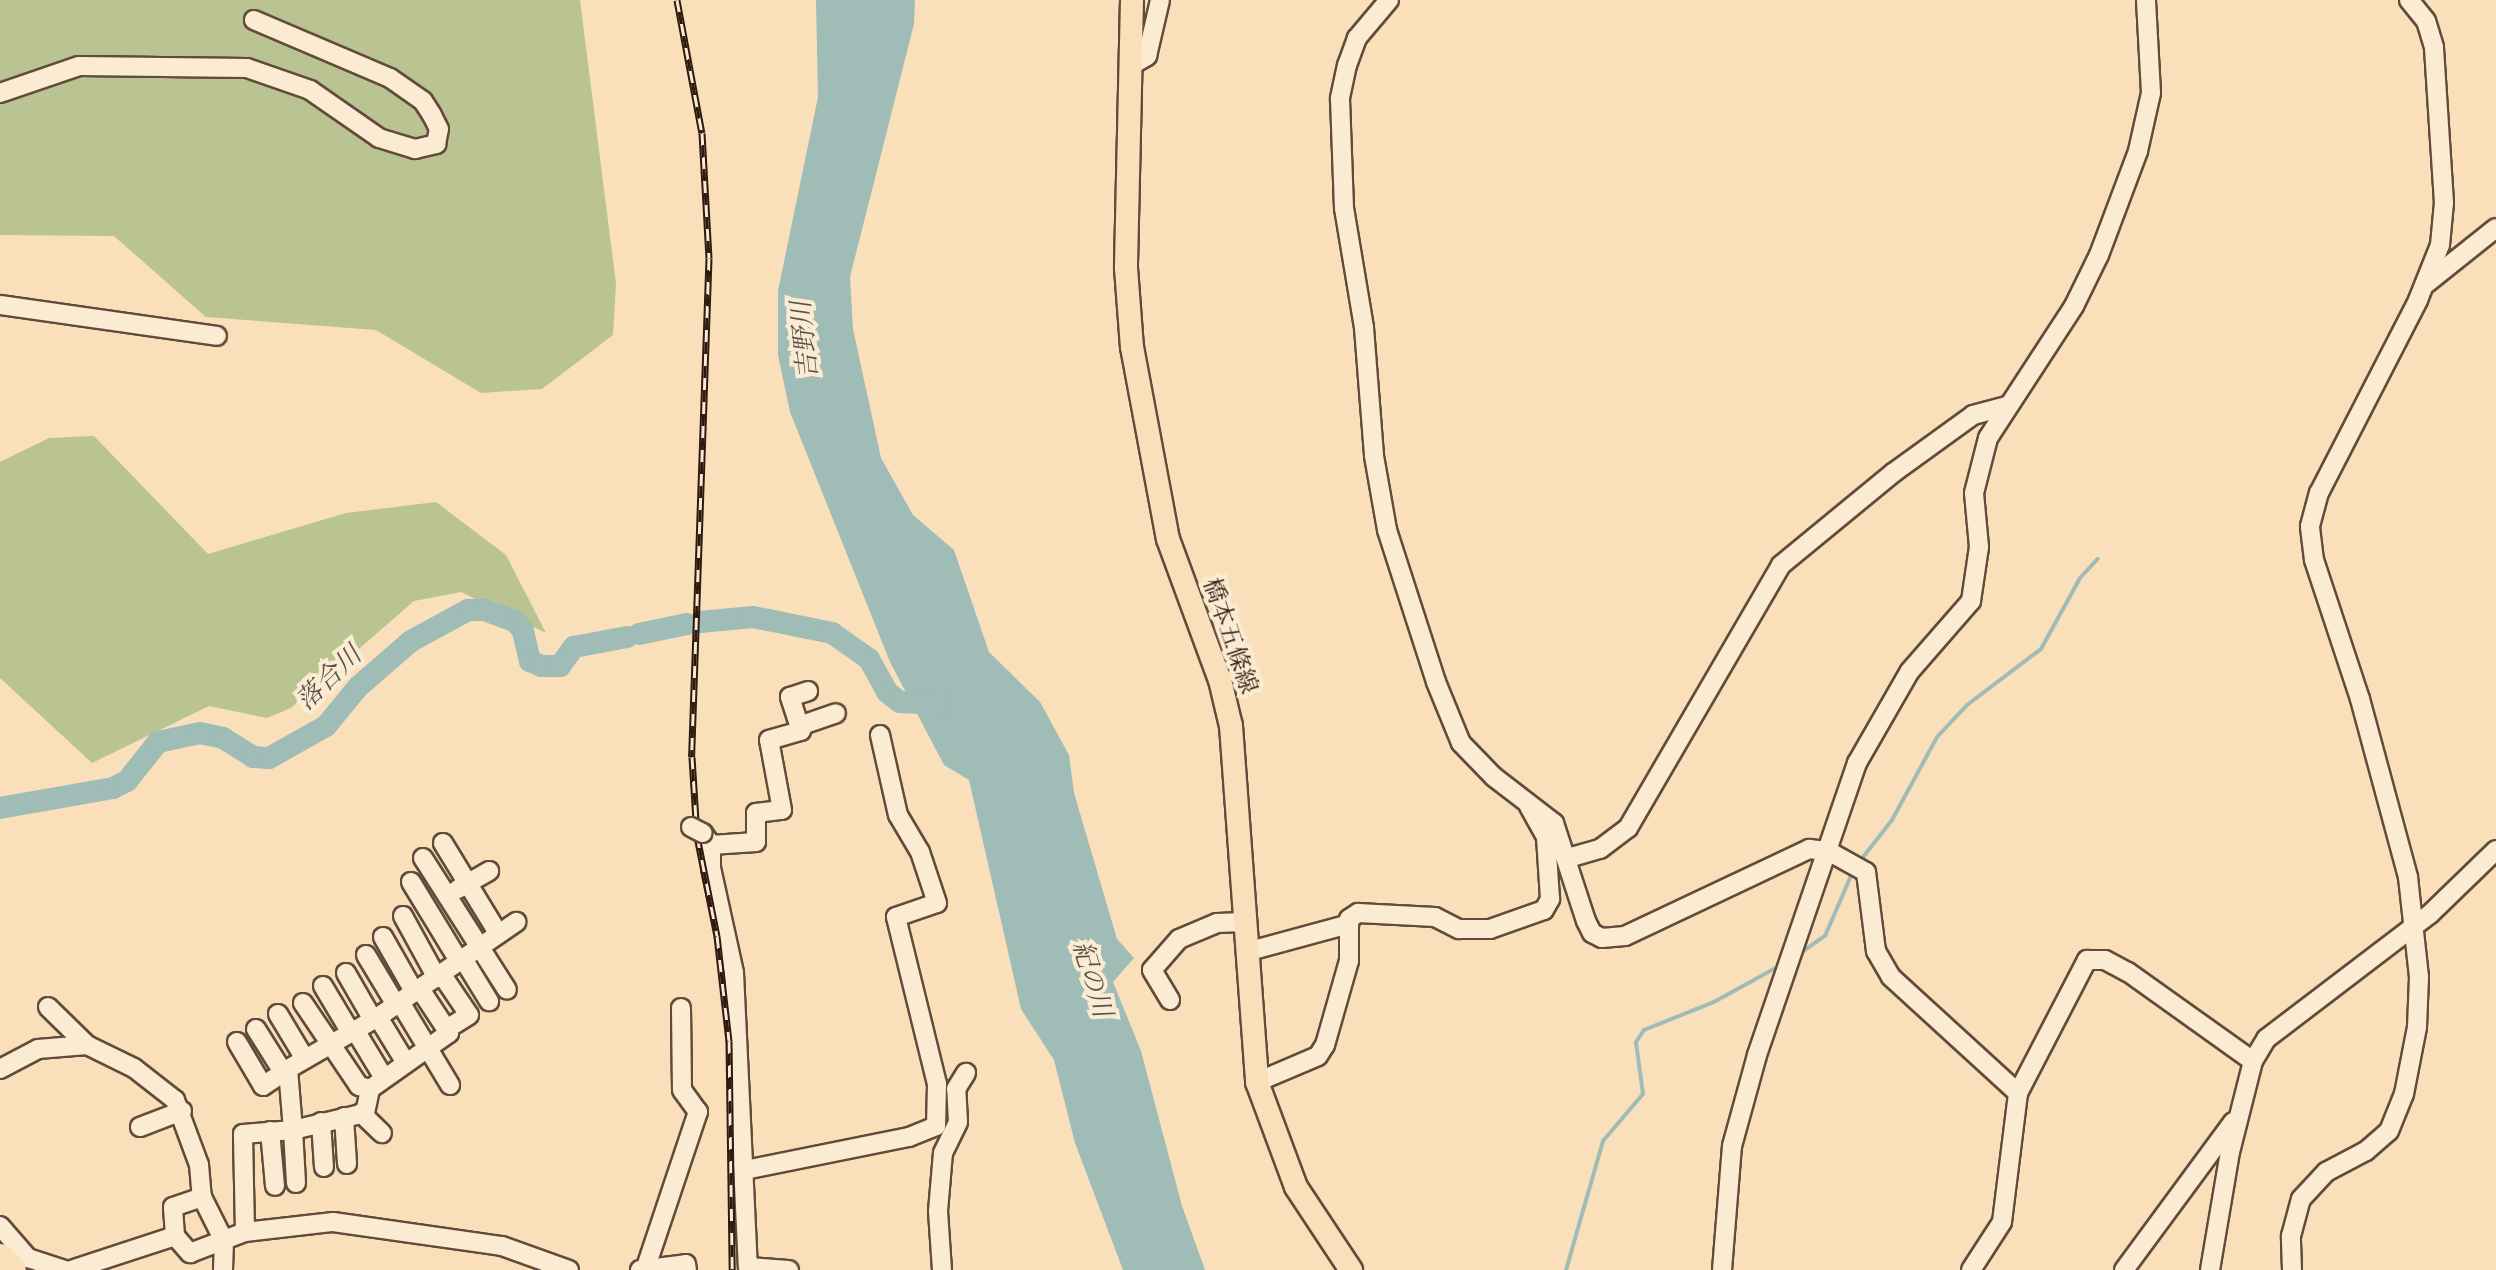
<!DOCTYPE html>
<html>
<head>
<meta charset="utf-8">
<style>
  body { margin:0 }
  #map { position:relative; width:2496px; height:1270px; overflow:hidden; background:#f9e0ba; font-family:"IM FELL Great Primer","Noto Serif JP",serif }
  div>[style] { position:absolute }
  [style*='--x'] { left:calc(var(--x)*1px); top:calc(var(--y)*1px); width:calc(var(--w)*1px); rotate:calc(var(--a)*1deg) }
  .green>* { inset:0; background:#bac392 }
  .water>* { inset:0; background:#9fbcb6 }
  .stream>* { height:4px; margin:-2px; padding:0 2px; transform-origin:2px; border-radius:2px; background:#9fbcb6 }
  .river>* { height:22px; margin:-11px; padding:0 11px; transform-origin:11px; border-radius:11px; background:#9fbcb6 }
  .roads { filter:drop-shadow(2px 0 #624b3a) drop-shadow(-2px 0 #624b3a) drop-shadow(0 2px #624b3a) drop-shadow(0 -2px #624b3a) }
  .minor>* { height:18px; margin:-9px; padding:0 9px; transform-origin:9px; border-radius:9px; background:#fbebd2 }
  .major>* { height:22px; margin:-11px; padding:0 11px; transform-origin:11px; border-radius:11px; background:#f9e0ba }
  .highway>* { height:26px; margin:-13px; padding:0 13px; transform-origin:13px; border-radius:13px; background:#f9e0ba }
  .rail>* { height:7px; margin-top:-3.5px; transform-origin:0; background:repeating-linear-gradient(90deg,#fbebd2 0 12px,#301910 0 24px); box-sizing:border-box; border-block:2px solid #301910 }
  .bridges { filter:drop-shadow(2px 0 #624b3a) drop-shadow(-2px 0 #624b3a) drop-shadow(0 2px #624b3a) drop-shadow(0 -2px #624b3a) }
  .minor-bridge>* { height:18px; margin:-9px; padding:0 9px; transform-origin:9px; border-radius:9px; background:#fbebd2 }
  span { translate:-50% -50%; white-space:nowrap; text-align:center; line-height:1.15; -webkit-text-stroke:8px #fbebd2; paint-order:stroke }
  .street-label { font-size:24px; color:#301910 }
  .water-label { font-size:26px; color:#57524a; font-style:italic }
</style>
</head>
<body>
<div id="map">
  <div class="green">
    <div style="clip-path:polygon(0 0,580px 0,616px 284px,613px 335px,542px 389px,481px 393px,376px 330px,206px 317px,114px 236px,0 235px)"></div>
    <div style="clip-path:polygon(94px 436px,208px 554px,346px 513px,436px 502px,506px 555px,546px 633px,461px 592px,414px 601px,291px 708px,267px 718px,209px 706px,92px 763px,0 678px,0 462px,49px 438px)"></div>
  </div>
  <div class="water">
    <div style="clip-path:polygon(816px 0,915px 0,914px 24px,850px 277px,853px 329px,881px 458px,913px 515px,954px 550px,989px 652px,1040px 702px,1069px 755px,1074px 793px,1117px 939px,1134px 958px,1113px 982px,1141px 1051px,1182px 1206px,1205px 1270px,1123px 1270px,1075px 1143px,1054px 1060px,1021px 1009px,969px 780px,944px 765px,890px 662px,790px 412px,778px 355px,778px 291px,818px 97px)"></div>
  </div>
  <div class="stream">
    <div style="--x:1860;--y:861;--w:52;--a:-52"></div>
    <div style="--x:1892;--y:820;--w:94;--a:-61.5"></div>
    <div style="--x:1937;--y:737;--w:44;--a:-46.8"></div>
    <div style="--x:1967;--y:705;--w:93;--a:-37.1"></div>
    <div style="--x:2041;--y:649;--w:81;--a:-61.2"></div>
    <div style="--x:2080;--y:578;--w:26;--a:-47"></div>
    <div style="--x:1799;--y:954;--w:32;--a:-35"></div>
    <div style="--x:1825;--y:936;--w:71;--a:-66.7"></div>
    <div style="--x:1566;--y:1270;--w:134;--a:-74"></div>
    <div style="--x:1603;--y:1141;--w:62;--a:-49.6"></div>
    <div style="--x:1643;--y:1094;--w:52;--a:-97.7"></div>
    <div style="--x:1636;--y:1042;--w:14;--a:-56"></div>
    <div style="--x:1644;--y:1030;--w:75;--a:-21.8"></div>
    <div style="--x:1714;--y:1002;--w:77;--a:-28.9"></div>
  </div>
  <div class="river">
    <div style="--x:700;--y:622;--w:53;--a:-5.4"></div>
    <div style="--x:753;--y:617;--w:81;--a:11.4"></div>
    <div style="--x:832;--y:633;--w:45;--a:35.1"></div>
    <div style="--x:869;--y:659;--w:38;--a:61"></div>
    <div style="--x:887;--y:692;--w:16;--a:38"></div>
    <div style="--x:900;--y:702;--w:41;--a:2.8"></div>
    <div style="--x:639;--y:634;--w:49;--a:-11.8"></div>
    <div style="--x:0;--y:808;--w:115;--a:-10"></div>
    <div style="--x:113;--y:788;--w:16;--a:-27"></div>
    <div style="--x:127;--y:781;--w:50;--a:-51.5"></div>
    <div style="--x:158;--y:742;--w:43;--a:-12.1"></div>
    <div style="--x:200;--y:733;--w:24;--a:12"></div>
    <div style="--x:223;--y:738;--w:36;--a:32"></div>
    <div style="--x:253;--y:757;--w:16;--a:4"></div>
    <div style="--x:269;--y:758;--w:65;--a:-29.3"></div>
    <div style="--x:326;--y:726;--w:50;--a:-50.6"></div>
    <div style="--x:358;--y:687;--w:70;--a:-41"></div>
    <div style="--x:411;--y:641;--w:65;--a:-28.5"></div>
    <div style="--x:468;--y:610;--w:16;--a:0"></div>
    <div style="--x:484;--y:610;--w:33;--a:20"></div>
    <div style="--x:515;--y:621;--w:13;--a:51"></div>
    <div style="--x:523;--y:631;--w:31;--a:77"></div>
    <div style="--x:530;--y:661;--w:12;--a:24"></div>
    <div style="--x:541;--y:666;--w:19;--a:0"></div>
    <div style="--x:560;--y:666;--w:24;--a:-54"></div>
    <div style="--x:574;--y:647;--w:54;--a:-10.7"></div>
  </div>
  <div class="roads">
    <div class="minor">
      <div style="--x:1389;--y:0;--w:50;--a:130.1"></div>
      <div style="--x:1357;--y:38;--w:29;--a:110"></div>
      <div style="--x:1347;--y:65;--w:35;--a:102"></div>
      <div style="--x:1340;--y:99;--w:109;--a:87.9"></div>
      <div style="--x:1344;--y:208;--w:122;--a:80.5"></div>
      <div style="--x:1364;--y:328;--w:128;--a:85.5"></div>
      <div style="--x:1374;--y:456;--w:75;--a:80"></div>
      <div style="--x:1387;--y:530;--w:160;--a:72.1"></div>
      <div style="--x:1436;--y:682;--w:66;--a:67.7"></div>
      <div style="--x:1461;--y:743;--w:47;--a:45.9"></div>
      <div style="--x:1494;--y:777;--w:76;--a:37.5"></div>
      <div style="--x:1554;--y:823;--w:103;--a:71.9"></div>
      <div style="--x:1586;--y:921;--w:13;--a:63"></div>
      <div style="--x:1592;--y:933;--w:11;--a:27"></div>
      <div style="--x:1602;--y:938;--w:23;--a:-5"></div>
      <div style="--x:1625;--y:936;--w:204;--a:-25.3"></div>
      <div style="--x:1809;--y:849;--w:19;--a:6"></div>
      <div style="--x:1828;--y:851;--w:43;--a:28.9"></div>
      <div style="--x:1866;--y:872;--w:80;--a:82.8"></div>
      <div style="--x:1876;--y:951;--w:30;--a:60"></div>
      <div style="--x:1891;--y:977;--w:172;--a:42.4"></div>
      <div style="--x:1130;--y:66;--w:20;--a:-30"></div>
      <div style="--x:1147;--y:56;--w:57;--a:-76.9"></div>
      <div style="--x:0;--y:93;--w:83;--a:-18.9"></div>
      <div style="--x:79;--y:66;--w:168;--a:0.7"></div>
      <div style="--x:247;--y:68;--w:67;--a:19.2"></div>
      <div style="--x:310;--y:90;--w:84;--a:34.8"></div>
      <div style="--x:379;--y:138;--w:38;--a:17"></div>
      <div style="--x:415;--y:149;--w:22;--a:-13"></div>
      <div style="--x:436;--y:144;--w:15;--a:-79"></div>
      <div style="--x:439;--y:129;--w:16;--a:-117"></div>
      <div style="--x:432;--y:115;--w:17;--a:-123"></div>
      <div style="--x:423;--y:101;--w:40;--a:-145.1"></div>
      <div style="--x:390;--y:78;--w:148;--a:-156.9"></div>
      <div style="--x:2427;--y:283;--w:88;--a:-38.6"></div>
      <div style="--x:0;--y:305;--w:219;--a:8.1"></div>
      <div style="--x:799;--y:726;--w:39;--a:-19"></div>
      <div style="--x:703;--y:833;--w:14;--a:56"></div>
      <div style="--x:711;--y:845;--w:23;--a:90"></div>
      <div style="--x:711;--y:868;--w:107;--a:77.6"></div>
      <div style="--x:734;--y:973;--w:294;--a:87.3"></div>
      <div style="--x:748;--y:1267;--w:41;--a:4.2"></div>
      <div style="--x:443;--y:843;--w:105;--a:58.6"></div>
      <div style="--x:711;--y:845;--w:45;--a:-3.8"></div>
      <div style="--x:756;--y:842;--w:29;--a:-90"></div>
      <div style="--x:756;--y:813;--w:26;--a:-7"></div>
      <div style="--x:782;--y:810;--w:71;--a:-100.5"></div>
      <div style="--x:769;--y:740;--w:33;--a:-16"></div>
      <div style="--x:801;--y:731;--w:36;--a:-108"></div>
      <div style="--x:790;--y:697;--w:19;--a:-18"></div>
      <div style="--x:423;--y:858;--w:156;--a:57.5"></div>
      <div style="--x:1568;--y:858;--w:33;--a:-16"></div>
      <div style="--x:1600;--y:849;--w:35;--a:-37"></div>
      <div style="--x:1628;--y:828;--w:304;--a:-59.8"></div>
      <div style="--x:1781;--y:565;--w:145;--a:-39.4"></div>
      <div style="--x:1893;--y:473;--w:99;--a:-35.9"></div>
      <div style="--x:1973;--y:415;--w:34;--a:-15"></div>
      <div style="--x:411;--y:882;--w:92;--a:58.7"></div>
      <div style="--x:458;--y:889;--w:36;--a:-30"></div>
      <div style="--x:403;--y:916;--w:71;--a:61.3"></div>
      <div style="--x:383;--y:937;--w:64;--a:60.3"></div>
      <div style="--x:1246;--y:952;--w:107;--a:-15.2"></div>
      <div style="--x:366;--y:955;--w:58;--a:59"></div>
      <div style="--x:462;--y:957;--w:52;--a:58.5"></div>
      <div style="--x:346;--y:973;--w:54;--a:60.1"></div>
      <div style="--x:442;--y:975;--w:48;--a:56"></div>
      <div style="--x:469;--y:1015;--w:26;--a:148"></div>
      <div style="--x:323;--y:986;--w:55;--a:59.2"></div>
      <div style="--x:1170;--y:1000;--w:35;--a:-121"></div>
      <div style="--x:1152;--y:970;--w:41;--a:-48.9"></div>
      <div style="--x:1179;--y:939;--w:41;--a:-22.8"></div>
      <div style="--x:1217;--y:923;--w:27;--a:-2"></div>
      <div style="--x:400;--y:1002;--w:97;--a:58.9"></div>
      <div style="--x:303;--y:1003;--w:100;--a:56"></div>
      <div style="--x:359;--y:1086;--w:11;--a:15"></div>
      <div style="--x:48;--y:1007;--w:54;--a:44.3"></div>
      <div style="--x:278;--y:1014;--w:52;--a:59"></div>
      <div style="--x:378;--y:1017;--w:54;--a:58.7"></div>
      <div style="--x:256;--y:1029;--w:51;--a:57.9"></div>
      <div style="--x:355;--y:1030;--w:56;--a:58.9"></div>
      <div style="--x:237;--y:1042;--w:51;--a:59.4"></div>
      <div style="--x:263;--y:1086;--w:30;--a:-34"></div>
      <div style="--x:0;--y:1069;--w:43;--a:-27.8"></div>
      <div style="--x:38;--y:1049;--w:49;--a:-4.7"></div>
      <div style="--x:87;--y:1045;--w:52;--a:26.1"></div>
      <div style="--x:134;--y:1068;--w:52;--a:38"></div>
      <div style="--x:175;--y:1100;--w:69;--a:69.7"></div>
      <div style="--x:199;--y:1165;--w:32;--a:85"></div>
      <div style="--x:202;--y:1197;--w:49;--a:63.4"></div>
      <div style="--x:224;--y:1241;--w:29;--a:92"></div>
      <div style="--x:1257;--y:1082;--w:66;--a:-23.1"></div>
      <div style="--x:1318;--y:1056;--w:13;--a:-58"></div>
      <div style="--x:1325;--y:1045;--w:87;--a:-74.1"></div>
      <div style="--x:1349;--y:961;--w:42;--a:-90"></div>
      <div style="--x:1349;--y:919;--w:11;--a:-34"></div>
      <div style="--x:1358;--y:913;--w:77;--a:3"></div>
      <div style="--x:1435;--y:917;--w:27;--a:27"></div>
      <div style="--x:1459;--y:929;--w:31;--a:0"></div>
      <div style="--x:1490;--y:929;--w:57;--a:-19.4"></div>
      <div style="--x:1544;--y:910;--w:13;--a:-61"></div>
      <div style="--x:1550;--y:899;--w:62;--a:-93.7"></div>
      <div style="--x:1546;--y:837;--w:35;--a:-119"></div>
      <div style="--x:361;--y:1113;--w:29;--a:44"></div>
      <div style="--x:344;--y:1117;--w:47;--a:86.3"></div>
      <div style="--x:321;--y:1122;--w:45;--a:86.2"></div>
      <div style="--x:140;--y:1127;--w:45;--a:-20.9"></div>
      <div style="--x:270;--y:1131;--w:55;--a:84.8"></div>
      <div style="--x:745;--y:1170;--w:167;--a:-11.4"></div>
      <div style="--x:909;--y:1137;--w:29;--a:-22"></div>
      <div style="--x:936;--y:1126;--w:42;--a:-88.6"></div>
      <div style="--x:937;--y:1084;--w:172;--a:-103.8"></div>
      <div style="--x:896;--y:917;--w:43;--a:-18.9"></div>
      <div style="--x:937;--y:903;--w:54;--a:-108.4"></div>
      <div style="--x:920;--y:852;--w:43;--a:-120.7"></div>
      <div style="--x:898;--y:815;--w:82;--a:-102.7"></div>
      <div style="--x:296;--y:1183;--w:53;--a:-93.2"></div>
      <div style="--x:293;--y:1130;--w:74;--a:-13.3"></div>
      <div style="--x:365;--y:1113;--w:25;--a:-78"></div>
      <div style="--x:370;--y:1089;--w:97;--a:-35.3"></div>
      <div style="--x:449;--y:1033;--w:53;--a:-123.4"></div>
      <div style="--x:0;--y:1226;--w:43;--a:48.8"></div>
      <div style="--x:28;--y:1258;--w:38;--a:18"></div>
      <div style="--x:245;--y:1232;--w:98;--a:-91.2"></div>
      <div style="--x:243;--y:1134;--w:50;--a:-4.6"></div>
      <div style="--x:293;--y:1130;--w:61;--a:-94.7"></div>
      <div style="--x:288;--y:1069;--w:104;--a:-30"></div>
      <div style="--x:378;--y:1017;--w:168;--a:-34.5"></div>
      <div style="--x:175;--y:1236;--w:29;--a:-94"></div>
      <div style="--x:173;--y:1207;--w:31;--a:-19"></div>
      <div style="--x:71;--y:1270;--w:109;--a:-18.1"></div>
      <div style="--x:175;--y:1236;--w:23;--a:49"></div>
      <div style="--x:190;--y:1253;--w:59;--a:-20.9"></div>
      <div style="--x:245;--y:1232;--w:89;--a:-6.5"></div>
      <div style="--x:333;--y:1222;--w:171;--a:8.1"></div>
      <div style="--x:502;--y:1246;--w:71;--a:19.7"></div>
      <div style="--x:640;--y:1270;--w:46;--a:-7.4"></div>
      <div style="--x:686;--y:1264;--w:6;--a:81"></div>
      <div style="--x:645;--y:1270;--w:167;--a:-71.5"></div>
      <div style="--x:698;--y:1112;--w:27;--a:-126"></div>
      <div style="--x:682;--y:1090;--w:82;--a:-90.7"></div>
      <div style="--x:942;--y:1270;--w:59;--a:-93.9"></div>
      <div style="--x:938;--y:1211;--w:58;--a:-85.1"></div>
      <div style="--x:943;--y:1153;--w:34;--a:-64"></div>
      <div style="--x:958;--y:1122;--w:33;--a:-93"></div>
      <div style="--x:956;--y:1089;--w:19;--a:-58"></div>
      <div style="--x:1722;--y:1270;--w:124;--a:-85.4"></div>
      <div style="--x:1732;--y:1146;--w:94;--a:-74.6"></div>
      <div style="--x:1757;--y:1055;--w:309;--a:-71.1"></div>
      <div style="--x:1857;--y:763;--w:106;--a:-60.1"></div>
      <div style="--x:1910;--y:671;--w:93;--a:-48.9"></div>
      <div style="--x:1971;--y:601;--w:55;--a:-81.6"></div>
      <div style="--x:1979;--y:547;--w:54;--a:-95.3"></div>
      <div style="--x:1974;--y:493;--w:57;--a:-75.7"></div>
      <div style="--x:1988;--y:438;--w:158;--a:-56.9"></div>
      <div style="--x:2074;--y:306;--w:57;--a:-63.9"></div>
      <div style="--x:2099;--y:255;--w:111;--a:-69.4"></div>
      <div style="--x:2138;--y:151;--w:59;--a:-77.4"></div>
      <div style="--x:2151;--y:93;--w:93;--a:-93.1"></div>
      <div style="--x:1971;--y:1270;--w:57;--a:-57.1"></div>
      <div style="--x:2002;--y:1222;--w:130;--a:-82.9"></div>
      <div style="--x:2018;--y:1093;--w:150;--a:-62.6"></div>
      <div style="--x:2087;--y:960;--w:18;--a:0"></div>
      <div style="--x:2105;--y:960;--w:26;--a:28"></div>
      <div style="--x:2128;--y:972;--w:153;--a:35.5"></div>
      <div style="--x:2124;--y:1270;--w:184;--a:-53.6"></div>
      <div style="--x:2210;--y:1270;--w:120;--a:-80.4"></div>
      <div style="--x:2230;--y:1152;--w:94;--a:-75.8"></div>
      <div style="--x:2253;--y:1061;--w:26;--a:-59"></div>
      <div style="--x:2266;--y:1039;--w:206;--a:-37.3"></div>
      <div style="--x:2430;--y:914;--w:92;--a:-44.1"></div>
      <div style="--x:2292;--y:1270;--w:34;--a:-92"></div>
      <div style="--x:2291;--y:1236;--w:38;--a:-75"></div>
      <div style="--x:2301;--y:1199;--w:37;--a:-47"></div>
      <div style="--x:2326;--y:1172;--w:45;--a:-27.7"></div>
      <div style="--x:2366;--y:1151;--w:30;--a:-41"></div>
      <div style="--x:2389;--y:1131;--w:40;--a:-68"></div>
      <div style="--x:2404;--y:1094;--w:68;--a:-79"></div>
      <div style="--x:2417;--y:1027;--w:50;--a:-87.7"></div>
      <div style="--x:2419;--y:977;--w:101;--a:-96.3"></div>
      <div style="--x:2408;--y:877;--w:184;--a:-105.1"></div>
      <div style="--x:2360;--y:699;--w:146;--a:-108.3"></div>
      <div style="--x:2314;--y:560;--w:34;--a:-97"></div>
      <div style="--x:2310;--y:526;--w:34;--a:-75"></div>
      <div style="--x:2319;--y:493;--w:217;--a:-62.8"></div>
      <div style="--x:2418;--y:300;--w:59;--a:-68.2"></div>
      <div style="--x:2440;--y:245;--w:42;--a:-84.6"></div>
      <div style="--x:2444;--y:203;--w:156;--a:-93.7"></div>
      <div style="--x:2434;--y:47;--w:27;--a:-107"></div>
      <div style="--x:2426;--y:21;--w:27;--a:-129"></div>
    </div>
    <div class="major">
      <div style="--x:1132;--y:0;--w:268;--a:91.3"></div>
      <div style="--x:1126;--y:268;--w:79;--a:85.7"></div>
      <div style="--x:1132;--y:347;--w:195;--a:79.4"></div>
      <div style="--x:1168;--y:539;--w:150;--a:69.8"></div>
      <div style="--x:1220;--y:680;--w:47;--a:76.6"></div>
      <div style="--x:1231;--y:726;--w:357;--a:85.8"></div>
      <div style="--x:1257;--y:1082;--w:112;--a:69.6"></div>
      <div style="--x:1296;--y:1187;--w:100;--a:56.5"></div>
    </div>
    <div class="highway">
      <div style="--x:0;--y:1257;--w:18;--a:45"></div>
    </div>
  </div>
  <div class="rail">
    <div style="--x:677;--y:0;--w:135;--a:79.4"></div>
    <div style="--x:702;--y:133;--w:125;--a:86.8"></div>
    <div style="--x:709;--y:258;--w:499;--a:92"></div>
    <div style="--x:692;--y:757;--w:79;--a:86.4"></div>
    <div style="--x:697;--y:836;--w:102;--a:78.7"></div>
    <div style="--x:717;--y:936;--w:106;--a:83.5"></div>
    <div style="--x:729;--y:1041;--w:229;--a:89.2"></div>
  </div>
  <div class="bridges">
    <div class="minor-bridge">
      <div style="--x:691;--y:827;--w:13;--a:27"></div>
    </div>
  </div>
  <div class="street-label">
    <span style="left:1230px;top:636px;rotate:71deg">橋本五條線</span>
  </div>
  <div class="water-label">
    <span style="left:805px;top:340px;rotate:-96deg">吉野川</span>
    <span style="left:329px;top:678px;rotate:-44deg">落合川</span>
    <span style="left:1092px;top:979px;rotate:73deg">紀の川</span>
  </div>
</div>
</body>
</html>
